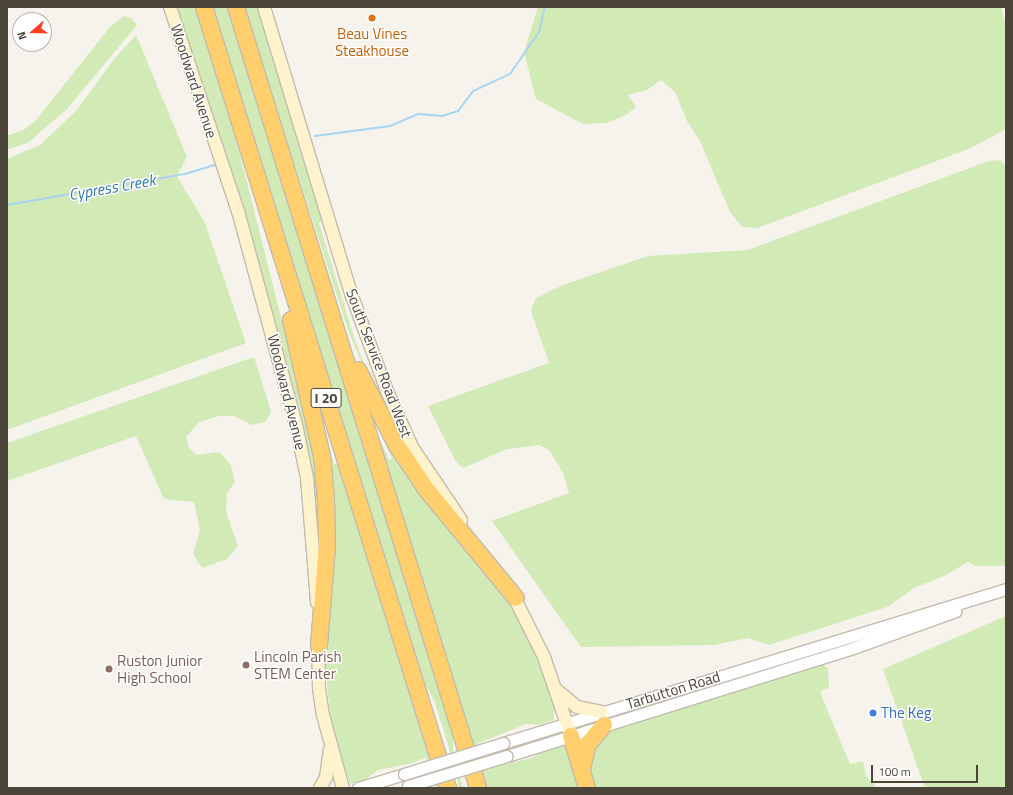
<!DOCTYPE html>
<html>
<head>
<meta charset="utf-8">
<style>
  body { margin:0 }
  #map { position:relative; width:1013px; height:795px; overflow:hidden; background:#f6f3ec; font-family:"Titillium Web",sans-serif }
  div>[style] { position:absolute }
  [style*='--x'] { left:calc(var(--x)*1px); top:calc(var(--y)*1px); width:calc(var(--w)*1px); rotate:calc(var(--a)*1deg) }
  .green>* { inset:0; background:#d2eab5 }
  .stream>* { height:2px; margin:-1px; padding:0 1px; transform-origin:1px; border-radius:1px; background:#a9d4f2 }
  .roads { filter:drop-shadow(1px 0 #c2bbae) drop-shadow(-1px 0 #c2bbae) drop-shadow(0 1px #c2bbae) drop-shadow(0 -1px #c2bbae) }
  .tertiary>* { height:11px; margin:-5.5px; padding:0 5.5px; transform-origin:5.5px; border-radius:5.5px; background:#fff }
  .secondary>* { height:12px; margin:-6px; padding:0 6px; transform-origin:6px; border-radius:6px; background:#fff3cd }
  .motorway>* { height:16px; margin:-8px; padding:0 8px; transform-origin:8px; border-radius:8px; background:#ffcf6e }
  .bridges { filter:drop-shadow(1px 0 #c2bbae) drop-shadow(-1px 0 #c2bbae) drop-shadow(0 1px #c2bbae) drop-shadow(0 -1px #c2bbae) }
  .tertiary-bridge>* { height:11px; margin:-5.5px; padding:0 5.5px; transform-origin:5.5px; border-radius:5.5px; background:#fff }
  .dots>* { width:11px; height:11px; translate:-50% -50%; box-sizing:border-box; border:2px solid #fff; border-radius:50% }
  span { translate:-50% -50%; white-space:nowrap; text-align:center; line-height:1.15; -webkit-text-stroke:3px #fff; paint-order:stroke }
  .shield-label span { padding:1px 3px; background:#fff; border:1px solid; border-radius:3px; -webkit-text-stroke-width:0 }
  .shield-label { font-size:14px; color:#4b4439; font-weight:700 }
  .food-label { font-size:15px; color:#c56008 }
  .street-label { font-size:15px; color:#4b4439 }
  .education-label { font-size:15px; color:#785e54 }
  .left { translate:0 -50%; text-align:left }
  .shop-label { font-size:15px; color:#366cbe }
  .water-label { font-size:16px; color:#2e7ab2; font-style:italic }
  .frame { position:absolute; inset:0; border:8px solid #4b4439; pointer-events:none }
  .north { position:absolute; left:12px; top:12px; width:40px; height:40px; box-sizing:border-box; background:#fff; border:1px solid #b7b4b0; border-radius:50%; rotate:250deg; font-size:11px; font-weight:700; line-height:16px; text-align:center; color:#4b4439 }
  .north::after { content:''; display:block; margin:auto; width:14px; height:18px; background:#fc3f1d; clip-path:polygon(50% 0,100% 100%,50% 72%,0 100%) }
  .scale { position:absolute; left:871px; top:765px; width:107px; height:18px; box-sizing:border-box; border:2px solid #4b4439; border-top:0; padding-left:5px; font-size:12px; line-height:14px; white-space:nowrap; color:#4b4439; -webkit-text-stroke:3px #fff; paint-order:stroke }
</style>
</head>
<body>
<div id="map">
  <div class="green">
    <div style="clip-path:polygon(174px 7px,197px 7px,226px 99px,313px 444px,319px 477px,320px 569px,311px 470px)"></div>
    <div style="clip-path:polygon(210px 7px,229px 7px,453px 727px,453px 753px,463px 788px,458px 788px,458px 777px,434px 700px,419px 674px)"></div>
    <div style="clip-path:polygon(244px 7px,261px 7px,406px 445px,379px 391px,322px 222px,319px 223px,355px 340px,378px 400px,349px 333px)"></div>
    <div style="clip-path:polygon(538px 7px,1001px 7px,1006px 26px,1006px 129px,971px 148px,757px 228px,742px 227px,730px 212px,700px 141px,687px 121px,675px 92px,661px 80px,647px 90px,628px 95px,636px 107px,626px 115px,606px 123px,583px 124px,536px 99px,524px 52px)"></div>
    <div style="clip-path:polygon(124px 16px,131px 18px,137px 25px,67px 109px,29px 142px,7px 150px,7px 136px,25px 129px,36px 120px,110px 27px)"></div>
    <div style="clip-path:polygon(136px 35px,187px 157px,177px 176px,205px 223px,246px 343px,7px 430px,7px 159px,40px 145px,77px 110px,114px 59px)"></div>
    <div style="clip-path:polygon(1000px 160px,1006px 167px,1006px 566px,975px 566px,968px 562px,944px 576px,914px 588px,887px 607px,769px 645px,748px 638px,714px 645px,581px 647px,492px 521px,569px 493px,563px 473px,549px 450px,539px 445px,507px 449px,463px 468px,456px 462px,428px 406px,549px 363px,531px 311px,536px 298px,563px 285px,648px 256px,748px 250px,989px 161px)"></div>
    <div style="clip-path:polygon(254px 357px,271px 411px,266px 422px,252px 425px,234px 416px,217px 416px,198px 423px,186px 437px,189px 448px,196px 455px,219px 452px,231px 465px,235px 482px,227px 493px,226px 512px,238px 546px,227px 559px,202px 568px,193px 554px,200px 530px,194px 502px,164px 499px,136px 436px,7px 481px,7px 443px)"></div>
    <div style="clip-path:polygon(365px 394px,505px 592px,535px 645px,555px 703px,554px 720px,539px 725px,526px 724px,476px 744px,483px 769px,532px 758px,546px 749px,566px 743px,581px 788px,485px 788px,372px 422px,389px 460px,392px 459px,375px 418px,371px 419px)"></div>
    <div style="clip-path:polygon(327px 441px,334px 464px,339px 463px,440px 788px,428px 788px,435px 786px,426px 757px,413px 763px,378px 770px,366px 779px,350px 784px,342px 760px,331px 722px,325px 666px)"></div>
    <div style="clip-path:polygon(1006px 616px,1006px 788px,925px 788px,883px 669px)"></div>
    <div style="clip-path:polygon(822px 664px,828px 668px,829px 688px,822px 690px,821px 695px,850px 764px,863px 761px,866px 776px,877px 788px,593px 788px,589px 772px,594px 750px,603px 737px,614px 729px)"></div>
  </div>
  <div class="stream">
    <div style="--x:315;--y:136;--w:76;--a:-7.6"></div>
    <div style="--x:390;--y:126;--w:30;--a:-23"></div>
    <div style="--x:418;--y:114;--w:24;--a:5"></div>
    <div style="--x:442;--y:116;--w:17;--a:-17"></div>
    <div style="--x:458;--y:111;--w:25;--a:-53"></div>
    <div style="--x:473;--y:91;--w:41;--a:-24.7"></div>
    <div style="--x:510;--y:74;--w:51;--a:-55.4"></div>
    <div style="--x:539;--y:32;--w:26;--a:-77"></div>
    <div style="--x:7;--y:205;--w:181;--a:-9.9"></div>
    <div style="--x:185;--y:174;--w:31;--a:-17"></div>
  </div>
  <div class="roads">
    <div class="tertiary">
      <div style="--x:503;--y:743;--w:526;--a:-17.02"></div>
      <div style="--x:507;--y:756;--w:362;--a:-17.3"></div>
      <div style="--x:853;--y:648;--w:109;--a:-19.8"></div>
      <div style="--x:358;--y:788;--w:48;--a:-16.9"></div>
    </div>
    <div class="secondary">
      <div style="--x:170;--y:7;--w:215;--a:71.6"></div>
      <div style="--x:238;--y:211;--w:221;--a:74.8"></div>
      <div style="--x:296;--y:424;--w:55;--a:78.5"></div>
      <div style="--x:307;--y:478;--w:125;--a:85.4"></div>
      <div style="--x:264;--y:7;--w:302;--a:73.1"></div>
      <div style="--x:352;--y:296;--w:101;--a:69.8"></div>
      <div style="--x:387;--y:391;--w:61;--a:65.9"></div>
      <div style="--x:412;--y:447;--w:88;--a:56.1"></div>
      <div style="--x:511;--y:591;--w:74;--a:63.4"></div>
      <div style="--x:544;--y:657;--w:83;--a:71.1"></div>
      <div style="--x:318;--y:638;--w:50;--a:88.9"></div>
      <div style="--x:319;--y:688;--w:27;--a:82"></div>
      <div style="--x:323;--y:715;--w:76;--a:74.7"></div>
      <div style="--x:558;--y:691;--w:25;--a:40"></div>
      <div style="--x:577;--y:707;--w:25;--a:11"></div>
      <div style="--x:320;--y:788;--w:13;--a:-61"></div>
      <div style="--x:326;--y:777;--w:27;--a:-82"></div>
    </div>
    <div class="motorway">
      <div style="--x:204;--y:7;--w:818;--a:72.65"></div>
      <div style="--x:236;--y:7;--w:818;--a:72.78"></div>
      <div style="--x:291;--y:320;--w:139;--a:77.2"></div>
      <div style="--x:322;--y:456;--w:44;--a:84.8"></div>
      <div style="--x:326;--y:500;--w:46;--a:88.8"></div>
      <div style="--x:327;--y:546;--w:100;--a:94.6"></div>
      <div style="--x:358;--y:370;--w:83;--a:62.8"></div>
      <div style="--x:396;--y:444;--w:54;--a:56.3"></div>
      <div style="--x:426;--y:489;--w:141;--a:50.5"></div>
      <div style="--x:571;--y:736;--w:54;--a:72.9"></div>
      <div style="--x:582;--y:769;--w:26;--a:-77"></div>
      <div style="--x:588;--y:744;--w:25;--a:-50"></div>
    </div>
  </div>
  <div class="bridges">
    <div class="tertiary-bridge">
      <div style="--x:404;--y:774;--w:104;--a:-17.4"></div>
      <div style="--x:408;--y:786;--w:103;--a:-16.9"></div>
    </div>
  </div>
  <div class="dots">
    <div style="left:372px;top:18px;background:#e8710a"></div>
    <div style="left:246px;top:665px;background:#8d6e63"></div>
    <div style="left:109px;top:669px;background:#8d6e63"></div>
    <div style="left:873px;top:713px;background:#3f7fe0"></div>
  </div>
  <div class="shield-label">
    <span style="left:326px;top:398px">I 20</span>
  </div>
  <div class="food-label">
    <span style="left:372px;top:42px">Beau Vines<br>Steakhouse</span>
  </div>
  <div class="street-label">
    <span style="left:194px;top:81px;rotate:72deg">Woodward Avenue</span>
    <span style="left:379px;top:363px;rotate:69deg">South Service Road West</span>
    <span style="left:287px;top:392px;rotate:76deg">Woodward Avenue</span>
    <span style="left:673px;top:690px;rotate:-17deg">Tarbutton Road</span>
  </div>
  <div class="education-label">
    <span class="left" style="left:254px;top:665px">Lincoln Parish<br>STEM Center</span>
    <span class="left" style="left:117px;top:669px">Ruston Junior<br>High School</span>
  </div>
  <div class="shop-label">
    <span class="left" style="left:881px;top:713px">The Keg</span>
  </div>
  <div class="water-label">
    <span style="left:112px;top:187px;rotate:-10deg">Cypress Creek</span>
  </div>
  <div class="frame"></div>
  <div class="north">N</div>
  <div class="scale">100 m</div>
</div>
</body>
</html>
